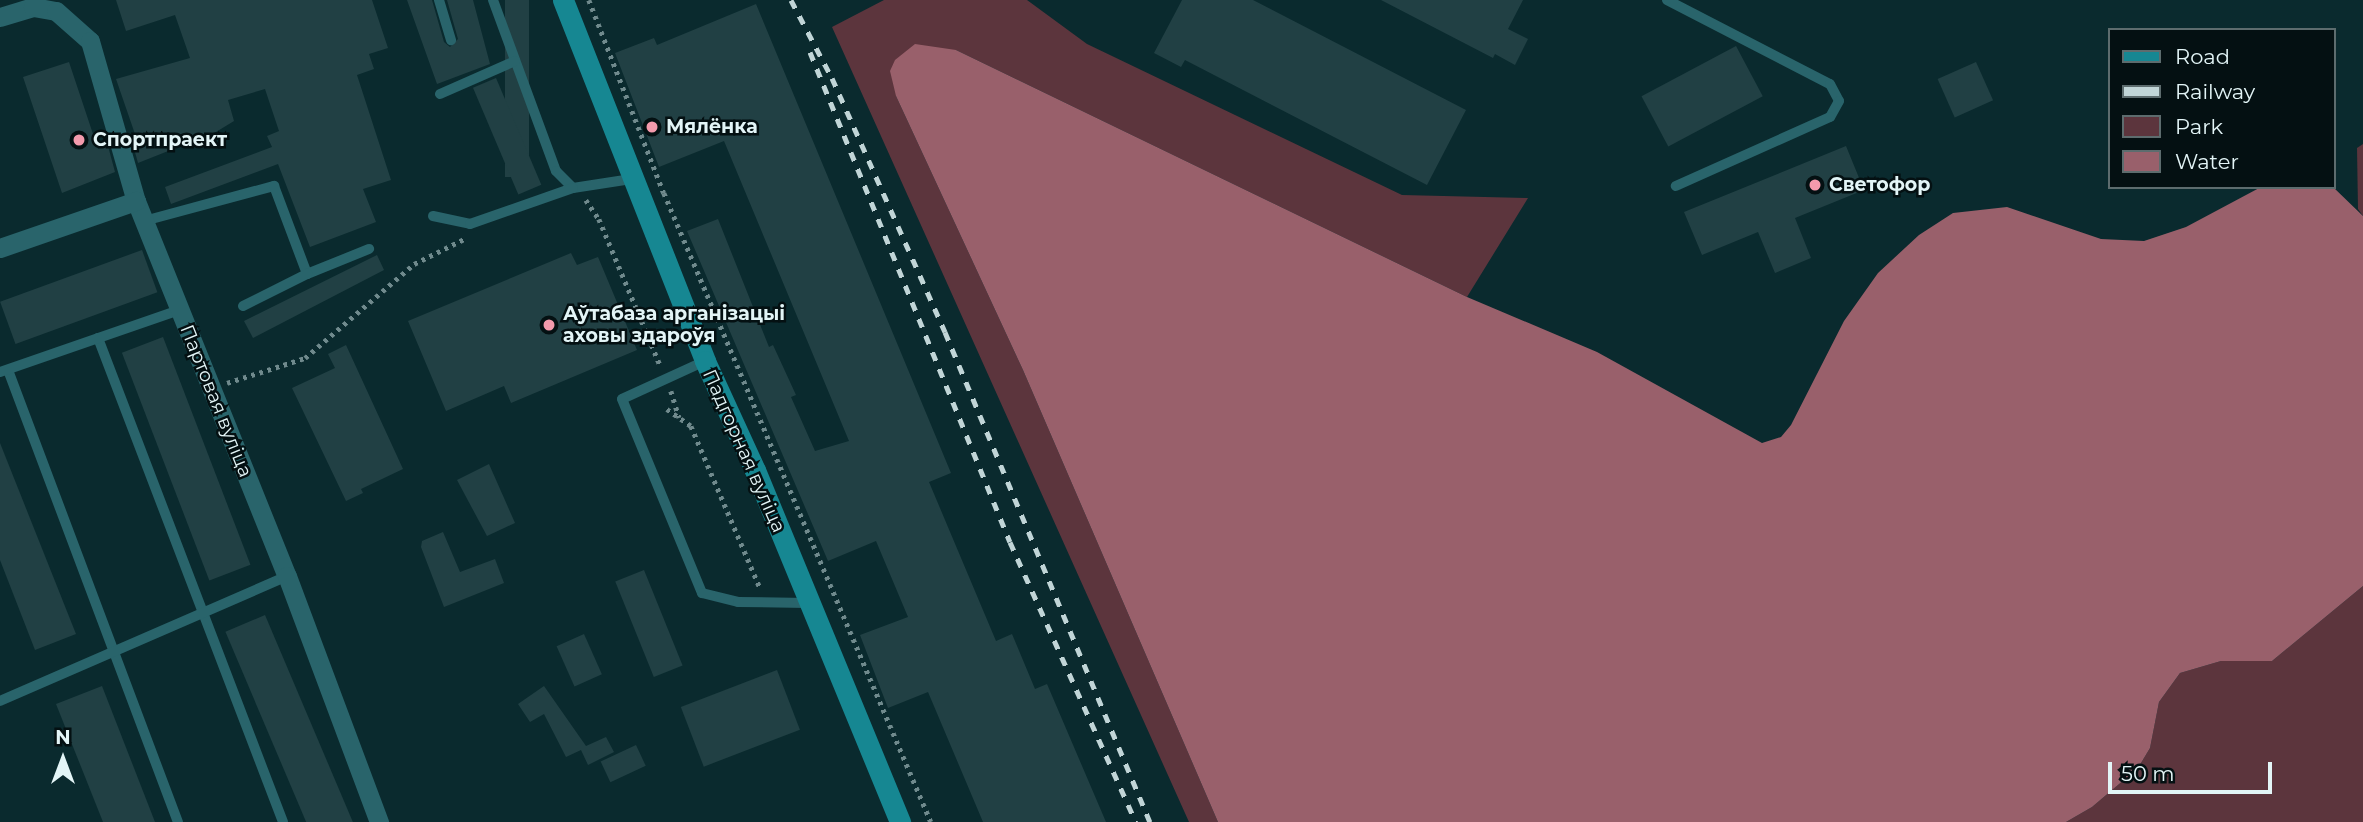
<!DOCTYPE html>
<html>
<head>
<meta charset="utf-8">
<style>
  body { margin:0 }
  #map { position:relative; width:2363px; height:822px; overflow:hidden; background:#0a2a2e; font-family:Montserrat,sans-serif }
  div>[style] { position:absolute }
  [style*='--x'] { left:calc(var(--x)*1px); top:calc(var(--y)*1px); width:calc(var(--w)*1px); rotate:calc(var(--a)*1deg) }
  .green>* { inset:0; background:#5c353d }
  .water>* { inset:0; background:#99606b }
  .building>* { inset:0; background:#214044; transform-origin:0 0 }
  .path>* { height:4.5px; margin-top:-2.25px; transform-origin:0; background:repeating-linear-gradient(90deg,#708a8d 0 3.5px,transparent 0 8.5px) }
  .lane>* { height:10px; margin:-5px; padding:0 5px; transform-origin:5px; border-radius:5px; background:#29646b }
  .street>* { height:19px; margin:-9.5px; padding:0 9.5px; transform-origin:9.5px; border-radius:9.5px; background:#29646b }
  .secondary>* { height:21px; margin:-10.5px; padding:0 10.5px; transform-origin:10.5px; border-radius:10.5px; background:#168792 }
  .rail>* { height:5px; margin-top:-2.5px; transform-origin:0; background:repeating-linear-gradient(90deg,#c1d5d7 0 9px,transparent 0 18px) }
  .dots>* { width:19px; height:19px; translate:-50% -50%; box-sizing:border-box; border:4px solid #041012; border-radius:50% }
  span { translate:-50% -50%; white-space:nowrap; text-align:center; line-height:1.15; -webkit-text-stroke:5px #041012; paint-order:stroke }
  .poi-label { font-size:19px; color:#e3f5f7; font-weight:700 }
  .left { translate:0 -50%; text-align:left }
  .street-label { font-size:19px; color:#e3f5f7 }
  .legend { position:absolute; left:2108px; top:28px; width:228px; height:161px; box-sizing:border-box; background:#041012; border:2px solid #5d6c6e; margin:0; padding:9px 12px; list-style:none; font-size:21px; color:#e3f5f7 }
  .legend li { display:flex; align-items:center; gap:14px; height:35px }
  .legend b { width:35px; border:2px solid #5d6c6e }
  .north { position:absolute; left:28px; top:724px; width:70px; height:70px; -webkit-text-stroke:5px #041012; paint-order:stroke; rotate:0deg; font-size:19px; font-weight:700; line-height:28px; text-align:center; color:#e3f5f7 }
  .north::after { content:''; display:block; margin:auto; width:24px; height:32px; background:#e3f5f7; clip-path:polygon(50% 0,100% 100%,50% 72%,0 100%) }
  .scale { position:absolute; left:2108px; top:762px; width:164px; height:32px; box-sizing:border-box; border:4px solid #e3f5f7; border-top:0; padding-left:9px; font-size:21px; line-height:24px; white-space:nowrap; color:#e3f5f7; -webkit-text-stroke:5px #041012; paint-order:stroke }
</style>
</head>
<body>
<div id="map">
  <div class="green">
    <div style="clip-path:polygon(884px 0,1027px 0,1087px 44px,1402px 195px,1528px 198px,1467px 297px,956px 50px,896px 96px,1023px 370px,1218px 822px,1189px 822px,832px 27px)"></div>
    <div style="clip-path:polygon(2363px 144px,2363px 216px,2358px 209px,2357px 148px)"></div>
    <div style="clip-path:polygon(2363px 586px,2363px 822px,2066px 822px,2092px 807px,2138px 768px,2150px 748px,2159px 702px,2180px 673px,2221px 661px,2272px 661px)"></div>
  </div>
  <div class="water">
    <div style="clip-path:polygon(915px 44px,956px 50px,1467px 297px,1597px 352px,1762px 443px,1781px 437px,1791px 425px,1844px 321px,1878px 273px,1919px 235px,1953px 213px,2007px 207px,2101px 239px,2144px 241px,2186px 227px,2261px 187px,2333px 187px,2363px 216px,2363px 586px,2272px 661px,2221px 661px,2180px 673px,2159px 702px,2150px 748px,2138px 768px,2092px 807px,2066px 822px,1218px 822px,1023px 370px,896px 96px,890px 71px,895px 60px)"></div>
  </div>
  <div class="building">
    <div style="clip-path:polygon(116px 0,372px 0,388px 48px,369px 54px,374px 69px,357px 75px,391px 180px,363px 189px,376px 222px,310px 247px,278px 164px,171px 204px,165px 187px,272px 147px,267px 136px,279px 131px,265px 89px,228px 100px,234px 121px,216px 132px,138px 163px,131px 138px,136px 137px,116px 79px,190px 58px,175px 15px,126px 31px)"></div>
    <div style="clip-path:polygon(407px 0,432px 0,444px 42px,450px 47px,458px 39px,447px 0,473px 0,490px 64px,437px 84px)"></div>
    <div style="left:505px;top:0;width:24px;height:177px"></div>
    <div style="clip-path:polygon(1182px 0,1253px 0,1466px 110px,1427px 185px,1185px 60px,1181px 67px,1154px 53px)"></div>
    <div style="clip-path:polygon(1381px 0,1523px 0,1508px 29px,1528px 39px,1515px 65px,1495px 54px,1493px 58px)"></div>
    <div style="clip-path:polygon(756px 4px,951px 473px,929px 482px,996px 641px,1012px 634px,1035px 689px,1047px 684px,1106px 822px,983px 822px,928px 692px,888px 708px,860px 635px,908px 617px,876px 541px,828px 561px,687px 231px,718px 219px,769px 347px,773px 345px,796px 395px,791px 397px,815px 451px,849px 441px,724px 141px,659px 167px,615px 53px,654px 38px,657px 45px)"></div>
    <div style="left:1736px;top:46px;width:57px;height:107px;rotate:62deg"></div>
    <div style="clip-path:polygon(69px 62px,98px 149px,108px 146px,115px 172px,62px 193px,23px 77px)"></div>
    <div style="left:1976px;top:62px;width:42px;height:42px;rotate:66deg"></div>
    <div style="left:496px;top:78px;width:116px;height:25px;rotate:67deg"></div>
    <div style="clip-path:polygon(1846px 146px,1864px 190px,1795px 218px,1811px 258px,1775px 273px,1758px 232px,1702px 255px,1684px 212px)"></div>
    <div style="left:142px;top:250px;width:45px;height:151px;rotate:70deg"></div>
    <div style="clip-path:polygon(571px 253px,577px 265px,598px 257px,637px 350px,511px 403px,504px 386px,446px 411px,408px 321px)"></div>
    <div style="clip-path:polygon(377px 255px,384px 270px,253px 338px,244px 321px)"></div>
    <div style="left:163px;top:337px;width:244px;height:44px;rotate:69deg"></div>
    <div style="clip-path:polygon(346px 345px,403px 469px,361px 489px,363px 493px,346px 501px,292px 388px,335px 368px,328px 354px)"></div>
    <div style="clip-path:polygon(0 443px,76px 634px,35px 650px,0 560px)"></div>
    <div style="clip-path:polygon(489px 464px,515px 523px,487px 536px,457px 480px)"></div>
    <div style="clip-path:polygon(443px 532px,460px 572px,495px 559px,504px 583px,444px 607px,421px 547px,422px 541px)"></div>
    <div style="left:644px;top:570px;width:103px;height:31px;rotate:68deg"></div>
    <div style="left:265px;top:615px;width:225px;height:43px;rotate:67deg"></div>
    <div style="left:584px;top:634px;width:44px;height:30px;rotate:66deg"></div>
    <div style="left:777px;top:670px;width:64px;height:103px;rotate:69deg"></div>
    <div style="clip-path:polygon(102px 686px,155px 822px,103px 822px,56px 704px)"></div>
    <div style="clip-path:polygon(544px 686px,586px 746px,606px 737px,614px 752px,588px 765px,581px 750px,566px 757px,544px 714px,530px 722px,518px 704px)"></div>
    <div style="left:636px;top:745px;width:23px;height:39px;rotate:65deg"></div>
  </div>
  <div class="path">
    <div style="--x:589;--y:0;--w:207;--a:68.8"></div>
    <div style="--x:664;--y:193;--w:683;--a:67"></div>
    <div style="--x:586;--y:200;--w:23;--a:56"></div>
    <div style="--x:599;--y:219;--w:160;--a:67.3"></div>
    <div style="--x:227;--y:383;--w:82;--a:-17.8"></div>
    <div style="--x:305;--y:358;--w:144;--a:-40.8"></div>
    <div style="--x:414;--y:264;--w:56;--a:-26.6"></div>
    <div style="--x:671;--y:391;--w:28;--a:73"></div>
    <div style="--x:667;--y:409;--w:29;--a:35"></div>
    <div style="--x:691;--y:426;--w:176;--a:66.9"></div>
  </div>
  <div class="lane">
    <div style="--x:439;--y:0;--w:42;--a:73.3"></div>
    <div style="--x:493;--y:0;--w:182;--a:69.8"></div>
    <div style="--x:556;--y:171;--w:24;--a:45"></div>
    <div style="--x:573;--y:188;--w:59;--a:-8.8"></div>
    <div style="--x:1667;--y:0;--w:183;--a:27.3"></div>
    <div style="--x:1830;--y:84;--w:19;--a:62"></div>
    <div style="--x:1839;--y:101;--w:18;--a:119"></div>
    <div style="--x:1830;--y:117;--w:169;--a:155.9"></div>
    <div style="--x:440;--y:94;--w:82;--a:-23.7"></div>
    <div style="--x:433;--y:216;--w:38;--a:12"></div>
    <div style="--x:470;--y:224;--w:109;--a:-19.3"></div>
    <div style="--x:144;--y:221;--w:135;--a:-15.1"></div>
    <div style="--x:274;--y:186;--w:94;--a:69.4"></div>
    <div style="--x:307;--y:274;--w:67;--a:-22"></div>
    <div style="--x:243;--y:306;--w:72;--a:-26.6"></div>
    <div style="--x:98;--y:338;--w:518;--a:69.08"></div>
    <div style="--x:705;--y:361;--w:91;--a:155.4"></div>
    <div style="--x:622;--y:399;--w:210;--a:67.6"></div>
    <div style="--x:702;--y:593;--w:37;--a:14"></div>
    <div style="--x:738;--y:602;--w:69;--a:0.8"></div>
    <div style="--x:8;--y:370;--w:483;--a:69.4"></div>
    <div style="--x:0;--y:372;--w:189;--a:-19.1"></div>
    <div style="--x:0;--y:701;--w:313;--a:-23.5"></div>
  </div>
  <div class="street">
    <div style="--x:0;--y:17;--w:34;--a:-17"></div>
    <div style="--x:33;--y:7;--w:23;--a:10"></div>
    <div style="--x:56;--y:11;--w:45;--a:41.4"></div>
    <div style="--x:90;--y:41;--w:166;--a:74"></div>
    <div style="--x:136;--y:201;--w:404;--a:68.1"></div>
    <div style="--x:287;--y:576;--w:263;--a:69.5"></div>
    <div style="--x:0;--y:248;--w:144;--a:-19.1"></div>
  </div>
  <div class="secondary">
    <div style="--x:563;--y:0;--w:388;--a:68.5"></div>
    <div style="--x:705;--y:361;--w:120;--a:65.4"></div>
    <div style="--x:755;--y:470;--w:381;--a:67.6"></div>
  </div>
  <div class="rail">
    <div style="--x:791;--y:0;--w:88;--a:62.3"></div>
    <div style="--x:832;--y:78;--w:278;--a:66"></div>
    <div style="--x:945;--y:332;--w:531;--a:67.3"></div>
    <div style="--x:810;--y:52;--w:529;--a:67.8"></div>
    <div style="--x:1010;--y:542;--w:307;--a:65.8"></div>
  </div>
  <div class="dots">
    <div style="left:652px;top:127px;background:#f39aac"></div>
    <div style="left:79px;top:140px;background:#f39aac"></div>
    <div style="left:1815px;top:185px;background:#f39aac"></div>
    <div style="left:549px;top:325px;background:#f39aac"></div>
  </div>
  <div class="poi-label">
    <span class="left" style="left:666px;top:127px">Мялёнка</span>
    <span class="left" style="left:93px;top:140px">Спортпраект</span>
    <span class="left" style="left:1829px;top:185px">Светофор</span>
    <span class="left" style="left:563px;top:325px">Аўтабаза арганізацыі<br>аховы здароўя</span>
  </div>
  <div class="street-label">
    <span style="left:216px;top:401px;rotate:68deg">Партовая вуліца</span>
    <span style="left:744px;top:451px;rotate:66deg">Падгорная вуліца</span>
  </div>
  <ul class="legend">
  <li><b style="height:9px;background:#168792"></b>Road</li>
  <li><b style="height:9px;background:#c1d5d7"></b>Railway</li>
  <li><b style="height:19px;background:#5c353d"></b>Park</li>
  <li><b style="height:19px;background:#99606b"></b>Water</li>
  </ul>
  <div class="north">N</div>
  <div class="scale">50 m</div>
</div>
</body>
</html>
